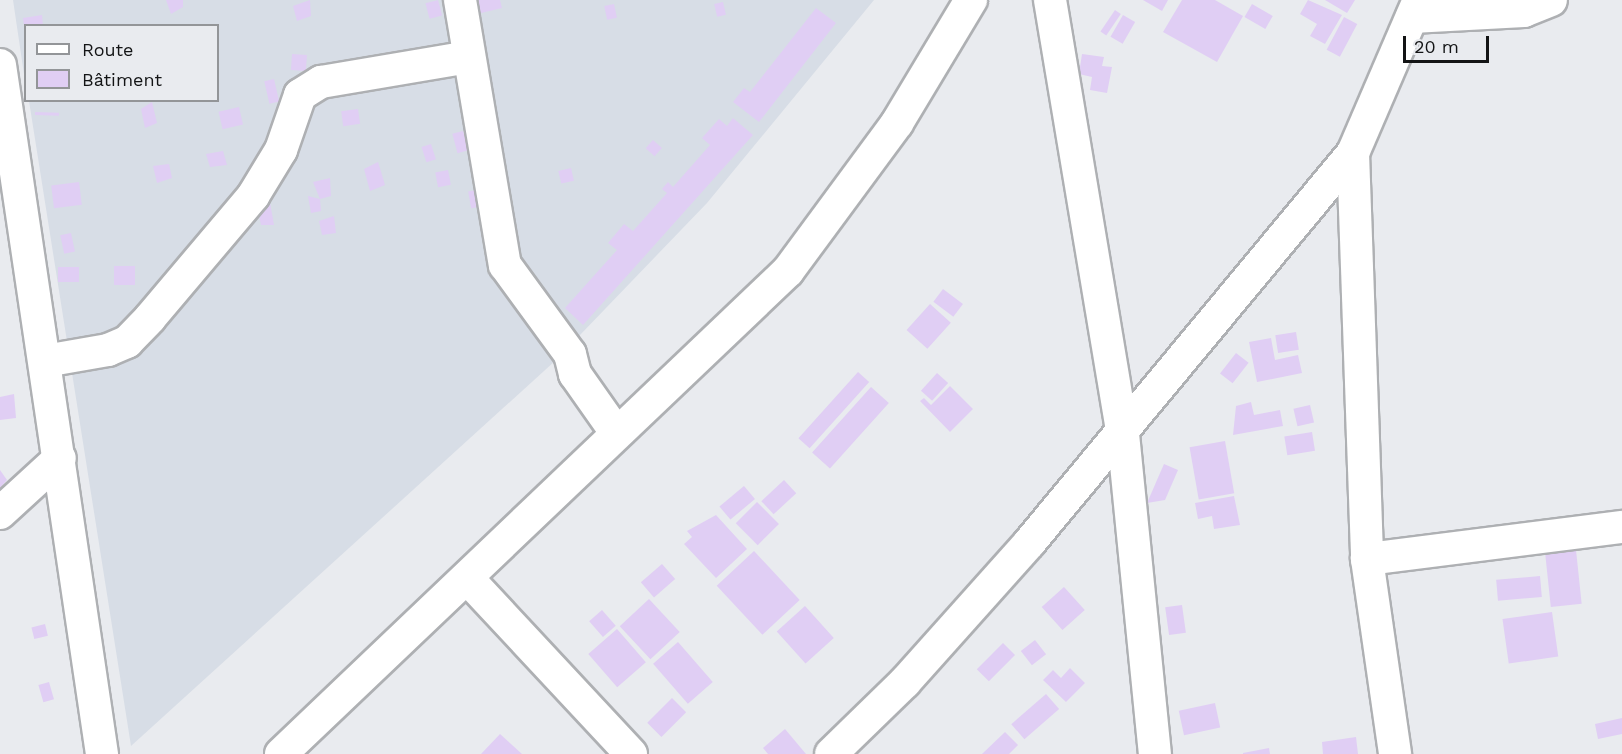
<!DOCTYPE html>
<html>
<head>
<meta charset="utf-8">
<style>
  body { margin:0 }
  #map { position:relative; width:1622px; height:754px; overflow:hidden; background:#e9ebef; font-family:"Work Sans",sans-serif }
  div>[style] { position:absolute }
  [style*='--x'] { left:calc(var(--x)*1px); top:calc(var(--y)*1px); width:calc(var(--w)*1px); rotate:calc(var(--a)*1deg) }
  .built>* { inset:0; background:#d7dde6 }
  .building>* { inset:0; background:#e0cef4; transform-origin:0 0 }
  .roads { filter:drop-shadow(2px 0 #aeb0b3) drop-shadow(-2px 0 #aeb0b3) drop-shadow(0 2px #aeb0b3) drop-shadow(0 -2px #aeb0b3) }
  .minor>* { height:32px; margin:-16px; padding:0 16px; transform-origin:16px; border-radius:16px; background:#fff }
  span { translate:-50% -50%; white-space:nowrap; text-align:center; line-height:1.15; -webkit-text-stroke:5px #e9ebef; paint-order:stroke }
  .legend { position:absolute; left:24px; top:24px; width:195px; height:78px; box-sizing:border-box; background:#e9ebef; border:2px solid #939598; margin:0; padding:8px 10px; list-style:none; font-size:18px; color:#131415 }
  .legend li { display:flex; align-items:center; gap:12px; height:30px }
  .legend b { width:30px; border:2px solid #939598 }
  .scale { position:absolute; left:1403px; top:36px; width:86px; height:27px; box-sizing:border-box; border:3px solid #131415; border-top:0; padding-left:8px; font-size:18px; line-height:21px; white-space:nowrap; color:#131415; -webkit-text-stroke:4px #e9ebef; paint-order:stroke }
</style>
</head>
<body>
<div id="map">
  <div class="built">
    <div style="clip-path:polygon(13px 0,874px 0,707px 203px,555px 361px,131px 746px,29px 101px,218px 100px,218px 26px,26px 26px,25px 81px)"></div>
  </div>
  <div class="building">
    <div style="clip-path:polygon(166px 0,183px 0,183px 7px,171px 14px)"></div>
    <div style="clip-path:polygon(310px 0,311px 16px,297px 21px,293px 6px)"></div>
    <div style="left:438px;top:0;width:16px;height:13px;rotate:75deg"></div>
    <div style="clip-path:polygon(474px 0,500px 0,502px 8px,477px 14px)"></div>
    <div style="clip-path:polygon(1143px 0,1168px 0,1162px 11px)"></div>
    <div style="clip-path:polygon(1182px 0,1215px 0,1243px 16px,1217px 62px,1163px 32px)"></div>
    <div style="clip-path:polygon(1308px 0,1342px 15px,1325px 44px,1310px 36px,1317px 24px,1300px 14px)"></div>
    <div style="clip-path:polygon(1325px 0,1355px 0,1347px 13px)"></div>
    <div style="left:723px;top:2px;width:13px;height:9px;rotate:77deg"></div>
    <div style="left:614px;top:4px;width:14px;height:10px;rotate:78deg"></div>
    <div style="left:1252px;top:4px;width:24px;height:15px;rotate:30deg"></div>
    <div style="clip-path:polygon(816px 8px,836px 23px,759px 122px,733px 102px,744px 88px,750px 92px)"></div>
    <div style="left:1115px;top:10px;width:7px;height:26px;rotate:34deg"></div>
    <div style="clip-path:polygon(42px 15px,43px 26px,24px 26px,23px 18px)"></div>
    <div style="left:1123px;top:15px;width:14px;height:25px;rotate:30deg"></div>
    <div style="left:1344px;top:17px;width:15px;height:37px;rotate:28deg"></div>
    <div style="left:292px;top:54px;width:15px;height:16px;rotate:4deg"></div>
    <div style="clip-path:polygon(1082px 54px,1104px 57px,1102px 66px,1112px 67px,1107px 93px,1090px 90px,1092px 77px,1079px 74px)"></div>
    <div style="left:274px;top:79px;width:23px;height:10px;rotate:77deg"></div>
    <div style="clip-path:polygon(152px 102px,157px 123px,145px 128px,141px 109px)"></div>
    <div style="left:239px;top:107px;width:18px;height:21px;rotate:77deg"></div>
    <div style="left:358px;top:109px;width:15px;height:17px;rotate:82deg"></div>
    <div style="left:35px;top:112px;width:24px;height:3px;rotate:2deg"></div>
    <div style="clip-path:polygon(733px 118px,753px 135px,583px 325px,565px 308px,617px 250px,608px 243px,624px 224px,633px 231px,667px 193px,662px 189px,668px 182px,673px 187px,710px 145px,702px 138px,719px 119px,727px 126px)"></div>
    <div style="left:463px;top:131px;width:20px;height:11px;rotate:75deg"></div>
    <div style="left:653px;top:140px;width:12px;height:11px;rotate:42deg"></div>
    <div style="left:431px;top:144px;width:16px;height:10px;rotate:72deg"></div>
    <div style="clip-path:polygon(223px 151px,227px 165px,210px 167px,206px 154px)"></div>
    <div style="clip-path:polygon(378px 162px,385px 185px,370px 191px,364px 169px)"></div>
    <div style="clip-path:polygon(169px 164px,172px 178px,157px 183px,153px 166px)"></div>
    <div style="left:571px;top:168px;width:13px;height:13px;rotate:77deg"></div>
    <div style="left:448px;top:170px;width:15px;height:13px;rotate:79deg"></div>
    <div style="clip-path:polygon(330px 178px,331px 196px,320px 199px,313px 182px)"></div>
    <div style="left:79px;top:182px;width:23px;height:28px;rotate:83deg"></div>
    <div style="left:482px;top:189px;width:17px;height:14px;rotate:80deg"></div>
    <div style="clip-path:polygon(308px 196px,320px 199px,321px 211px,311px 213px)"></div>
    <div style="clip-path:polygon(256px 202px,270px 203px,274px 225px,261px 225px)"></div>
    <div style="clip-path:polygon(334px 216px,336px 233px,322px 235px,319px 221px)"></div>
    <div style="left:71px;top:233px;width:19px;height:11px;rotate:78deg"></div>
    <div style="left:135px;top:266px;width:19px;height:21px;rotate:90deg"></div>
    <div style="left:58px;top:267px;width:21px;height:15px"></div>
    <div style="left:943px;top:289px;width:25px;height:16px;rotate:37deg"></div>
    <div style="left:930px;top:304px;width:28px;height:35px;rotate:42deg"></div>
    <div style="left:1296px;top:332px;width:18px;height:21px;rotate:81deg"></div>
    <div style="clip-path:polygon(1271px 338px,1275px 360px,1298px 355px,1302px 373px,1257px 382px,1249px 342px)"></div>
    <div style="left:1236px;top:353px;width:16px;height:26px;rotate:38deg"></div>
    <div style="left:858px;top:372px;width:15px;height:89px;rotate:42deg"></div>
    <div style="left:937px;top:373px;width:15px;height:24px;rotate:42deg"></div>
    <div style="clip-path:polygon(950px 386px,973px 409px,950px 432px,920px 401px,924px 398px,931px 405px)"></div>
    <div style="left:871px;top:387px;width:24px;height:88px;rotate:42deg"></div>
    <div style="clip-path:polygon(14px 394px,16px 418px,0 420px,0 397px)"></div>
    <div style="clip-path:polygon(1251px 402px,1254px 415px,1280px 410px,1283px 426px,1233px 435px,1236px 406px)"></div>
    <div style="left:1310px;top:405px;width:18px;height:17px;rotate:77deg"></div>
    <div style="left:1312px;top:432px;width:19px;height:28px;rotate:81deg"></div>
    <div style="left:1225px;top:441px;width:53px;height:36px;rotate:80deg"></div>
    <div style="clip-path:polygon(1164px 464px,1178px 470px,1165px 500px,1147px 503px)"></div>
    <div style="clip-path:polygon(0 470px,7px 480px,0 488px)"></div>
    <div style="left:784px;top:480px;width:18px;height:31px;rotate:47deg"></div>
    <div style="left:744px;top:486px;width:17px;height:32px;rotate:50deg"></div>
    <div style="clip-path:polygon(1234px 496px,1240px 525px,1214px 529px,1212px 516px,1198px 519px,1195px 503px)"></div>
    <div style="left:757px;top:502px;width:31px;height:30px;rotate:45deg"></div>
    <div style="clip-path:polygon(716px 515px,747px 549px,716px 578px,684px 544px,692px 537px,687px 531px)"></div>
    <div style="left:1576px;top:550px;width:54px;height:31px;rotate:84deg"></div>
    <div style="left:754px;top:551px;width:67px;height:51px;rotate:47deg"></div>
    <div style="left:662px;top:564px;width:20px;height:28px;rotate:49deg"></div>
    <div style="left:1540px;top:576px;width:21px;height:44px;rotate:85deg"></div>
    <div style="left:1064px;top:587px;width:31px;height:30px;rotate:48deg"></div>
    <div style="left:649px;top:599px;width:45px;height:40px;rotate:47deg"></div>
    <div style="left:1182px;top:605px;width:28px;height:17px;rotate:82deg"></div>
    <div style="left:805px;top:606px;width:43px;height:38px;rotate:48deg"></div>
    <div style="left:602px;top:610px;width:21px;height:17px;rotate:49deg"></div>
    <div style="left:1552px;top:612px;width:45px;height:50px;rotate:82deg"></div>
    <div style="left:45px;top:624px;width:12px;height:14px;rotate:76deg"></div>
    <div style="left:617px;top:629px;width:44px;height:38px;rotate:49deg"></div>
    <div style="left:1035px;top:640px;width:18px;height:18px;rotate:52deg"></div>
    <div style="left:678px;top:642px;width:53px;height:33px;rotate:49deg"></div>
    <div style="left:1003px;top:643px;width:17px;height:37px;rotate:45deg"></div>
    <div style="clip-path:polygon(1070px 668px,1085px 683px,1066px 702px,1043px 680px,1053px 670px,1061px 678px)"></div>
    <div style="left:49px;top:682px;width:18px;height:11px;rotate:74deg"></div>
    <div style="left:1046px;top:694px;width:20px;height:46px;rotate:49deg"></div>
    <div style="left:672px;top:698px;width:20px;height:35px;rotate:45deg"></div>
    <div style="left:1215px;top:703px;width:25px;height:37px;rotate:78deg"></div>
    <div style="clip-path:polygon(1622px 718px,1622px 734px,1598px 739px,1595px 724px)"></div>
    <div style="clip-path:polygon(785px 729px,806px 754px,768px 754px,763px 748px)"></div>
    <div style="clip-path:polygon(1005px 732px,1018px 745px,1009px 754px,982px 754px)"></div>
    <div style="clip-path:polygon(500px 734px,522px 754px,481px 754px)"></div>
    <div style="clip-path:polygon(1356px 737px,1358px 754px,1323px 754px,1322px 742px)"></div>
    <div style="clip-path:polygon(1269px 748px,1270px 754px,1243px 754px,1243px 753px)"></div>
  </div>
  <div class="roads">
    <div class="minor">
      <div style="--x:460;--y:0;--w:269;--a:80.4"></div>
      <div style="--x:505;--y:265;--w:110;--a:53.9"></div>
      <div style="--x:570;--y:354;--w:21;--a:76"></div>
      <div style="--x:575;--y:374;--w:70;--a:54.9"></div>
      <div style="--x:1050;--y:0;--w:440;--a:80.5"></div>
      <div style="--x:1123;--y:434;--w:322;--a:84.3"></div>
      <div style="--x:1412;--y:17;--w:112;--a:-3.1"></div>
      <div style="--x:1524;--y:11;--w:29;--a:-22"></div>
      <div style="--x:0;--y:65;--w:697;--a:81.58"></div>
      <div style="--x:1353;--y:153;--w:406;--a:88"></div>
      <div style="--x:1367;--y:559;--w:197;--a:81.8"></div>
      <div style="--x:45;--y:361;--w:64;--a:-9.9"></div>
      <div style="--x:108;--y:350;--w:21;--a:-23"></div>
      <div style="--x:127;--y:342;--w:33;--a:-46"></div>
      <div style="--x:150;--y:318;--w:160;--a:-49.8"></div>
      <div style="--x:253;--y:196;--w:54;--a:-58.7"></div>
      <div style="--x:281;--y:150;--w:58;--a:-70.9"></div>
      <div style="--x:300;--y:95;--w:25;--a:-32"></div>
      <div style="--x:321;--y:82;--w:150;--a:-9.6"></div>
      <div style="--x:0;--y:513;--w:81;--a:-42.5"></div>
      <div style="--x:1367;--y:559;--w:257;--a:-7.2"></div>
      <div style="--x:468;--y:579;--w:239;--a:47"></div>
      <div style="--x:281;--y:754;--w:700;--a:-43.61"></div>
      <div style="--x:788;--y:271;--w:184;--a:-53.6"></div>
      <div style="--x:897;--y:123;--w:144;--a:-59"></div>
      <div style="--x:831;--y:754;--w:103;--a:-44.2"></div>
      <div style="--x:905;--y:682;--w:188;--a:-48.2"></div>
      <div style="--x:1030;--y:542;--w:506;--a:-50.3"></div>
      <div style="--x:1353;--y:153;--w:167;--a:-66.7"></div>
    </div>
  </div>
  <ul class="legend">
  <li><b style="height:8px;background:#fff"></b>Route</li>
  <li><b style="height:16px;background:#e0cef4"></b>Bâtiment</li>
  </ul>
  <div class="scale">20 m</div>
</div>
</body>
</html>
